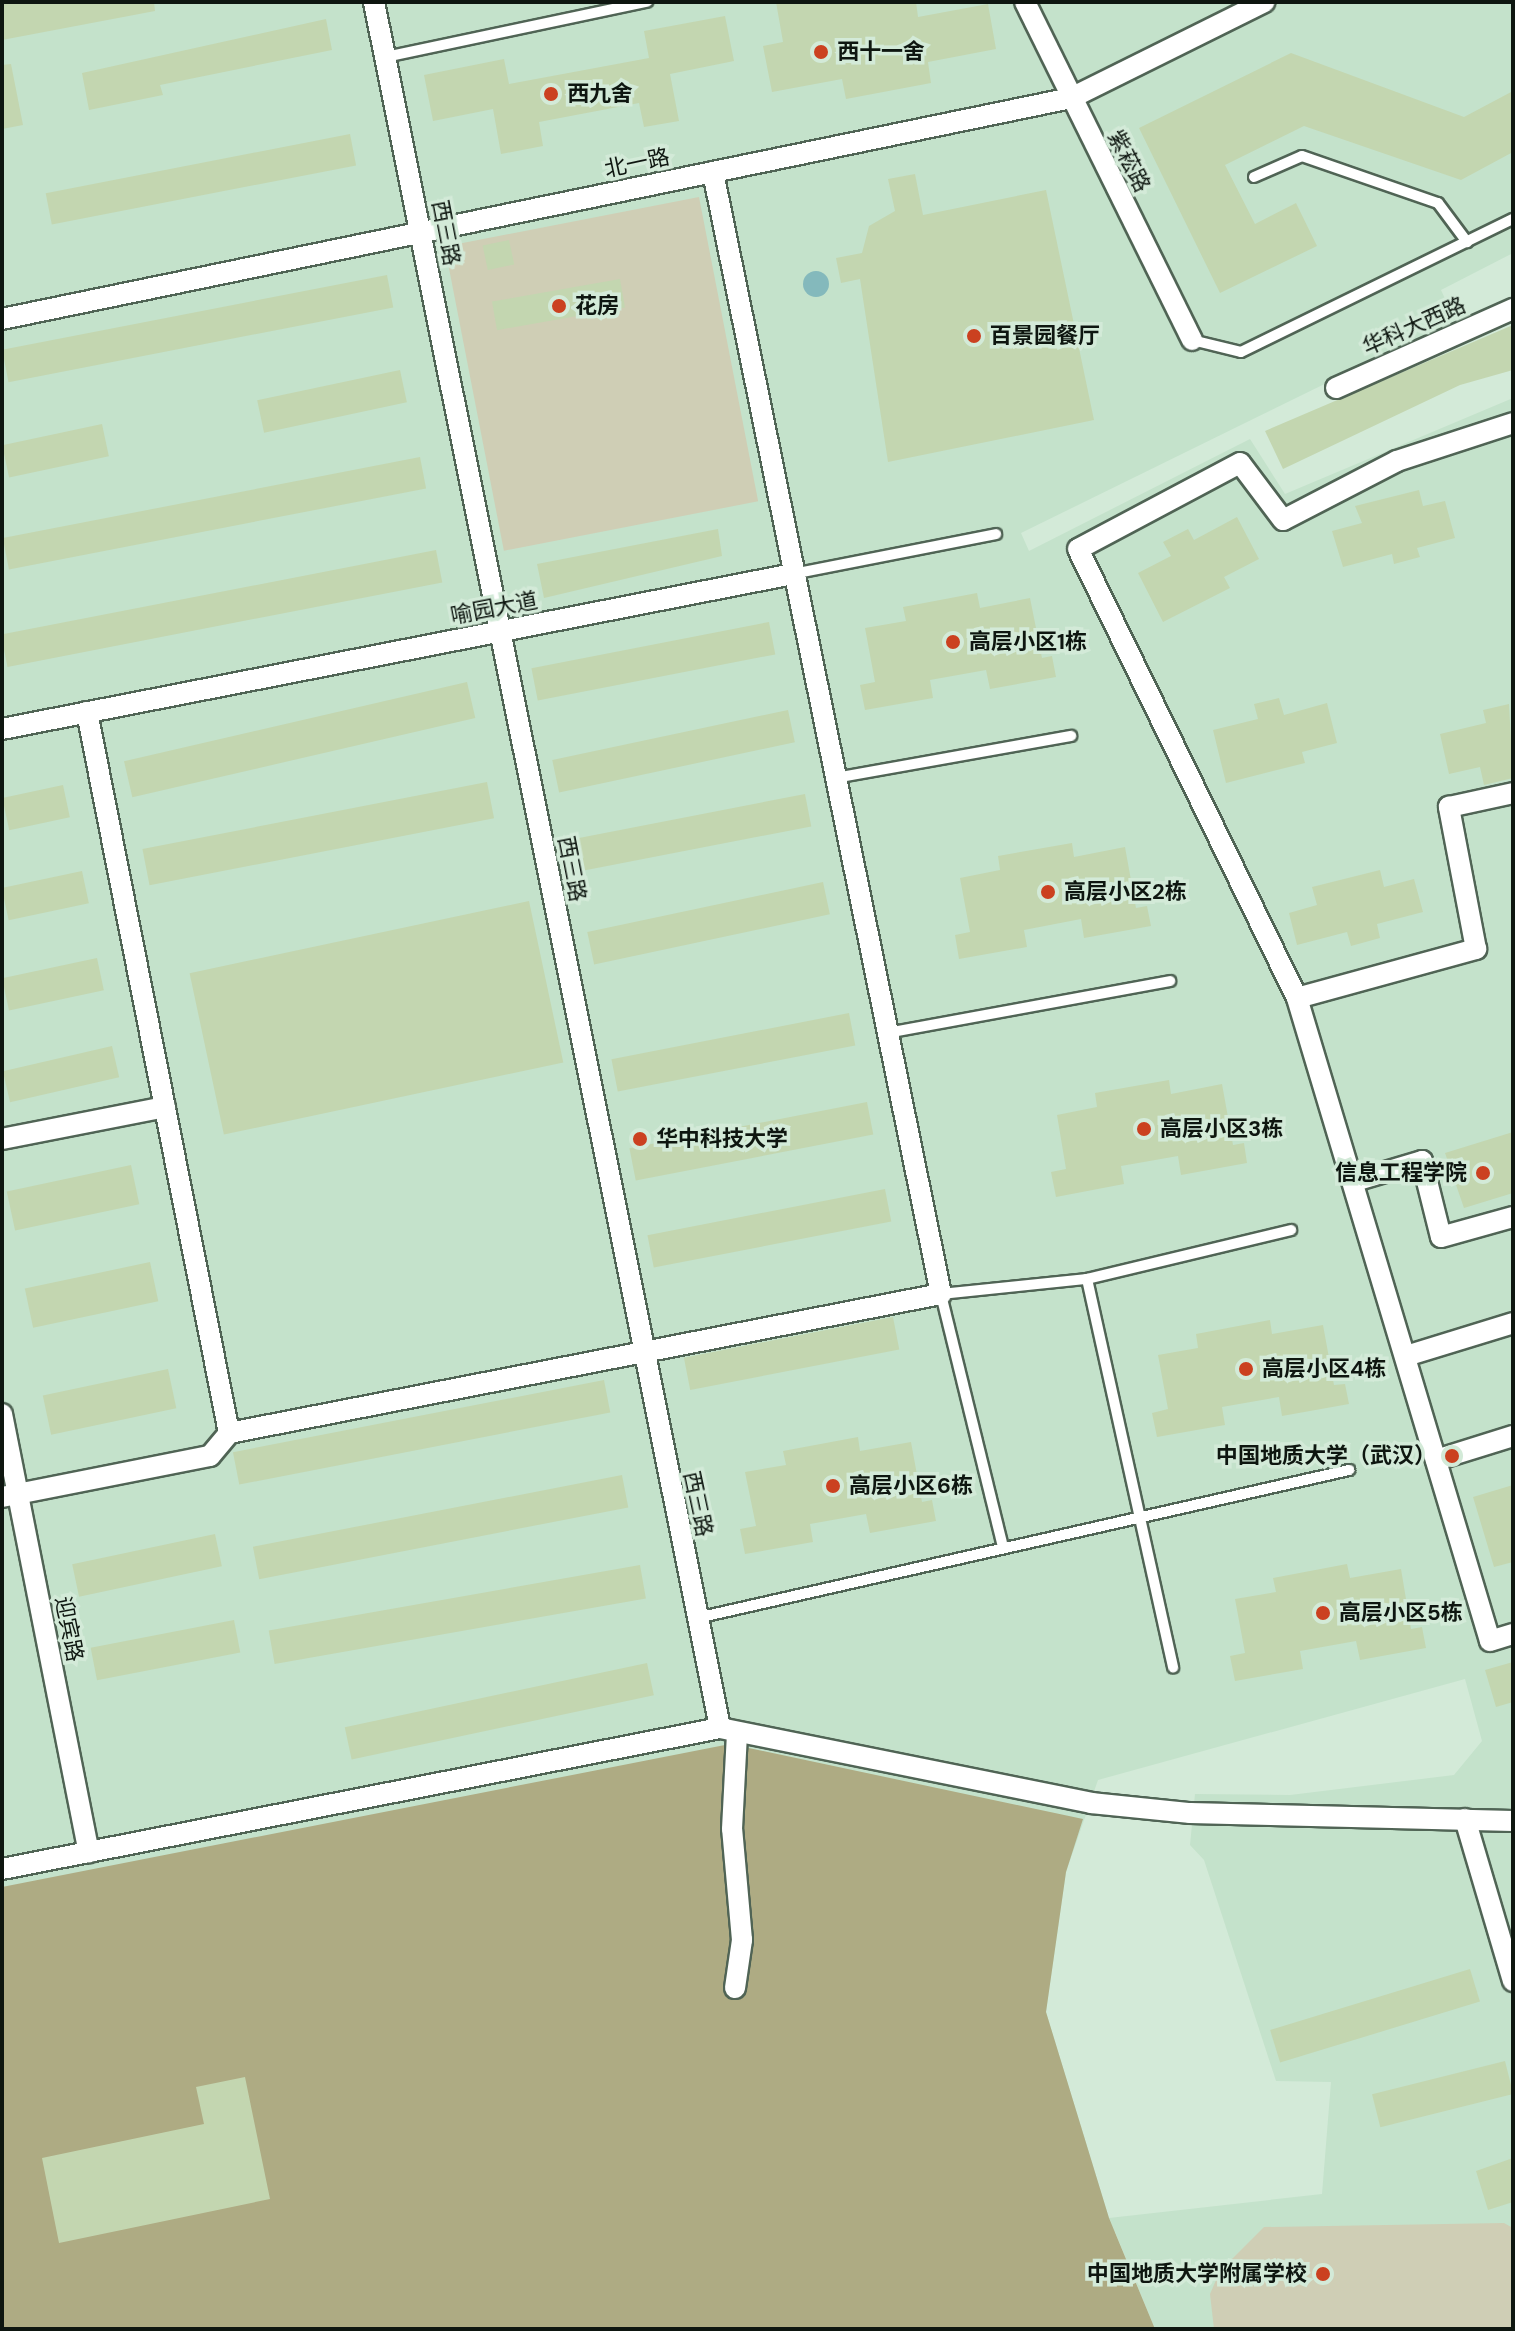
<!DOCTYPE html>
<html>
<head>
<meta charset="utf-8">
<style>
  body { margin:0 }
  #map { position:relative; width:1515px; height:2331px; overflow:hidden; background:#d3ead8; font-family:"DM Sans","Noto Sans SC",sans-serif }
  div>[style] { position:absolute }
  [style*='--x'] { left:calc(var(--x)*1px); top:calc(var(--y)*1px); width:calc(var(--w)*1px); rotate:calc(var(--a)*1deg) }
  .built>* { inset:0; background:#c4e2cb }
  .green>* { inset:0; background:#cfceb5; transform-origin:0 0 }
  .forest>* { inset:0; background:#aeab83 }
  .water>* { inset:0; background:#84b9bc }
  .round { border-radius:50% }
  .building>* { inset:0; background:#c3d6b0; transform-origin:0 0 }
  .roads { filter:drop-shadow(2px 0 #506455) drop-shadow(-2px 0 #506455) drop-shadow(0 2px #506455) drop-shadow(0 -2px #506455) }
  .lane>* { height:10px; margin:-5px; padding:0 5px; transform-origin:5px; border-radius:5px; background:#fff }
  .street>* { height:20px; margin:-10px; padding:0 10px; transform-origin:10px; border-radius:10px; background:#fff }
  .dots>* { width:22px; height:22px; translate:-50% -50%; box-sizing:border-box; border:4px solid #d3ead8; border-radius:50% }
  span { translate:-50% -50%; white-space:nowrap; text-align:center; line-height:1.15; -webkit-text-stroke:7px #d3ead8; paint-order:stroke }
  .poi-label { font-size:22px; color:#0e1610; font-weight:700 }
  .left { translate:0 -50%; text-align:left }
  .right { translate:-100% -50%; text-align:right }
  .street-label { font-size:22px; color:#0e1610 }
  .frame { position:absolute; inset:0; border:4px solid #0e1610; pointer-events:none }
</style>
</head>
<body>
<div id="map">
  <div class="built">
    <div style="clip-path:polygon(evenodd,2px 2px,1513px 2px,1513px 253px,1441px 290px,1455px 320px,1021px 533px,1029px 551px,1250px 439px,1285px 494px,1513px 398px,1513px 2329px,1155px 2329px,1115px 2232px,2px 2329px,2px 2px,1465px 1679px,1482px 1741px,1454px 1775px,1290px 1795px,1195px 1794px,1190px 1845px,1204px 1860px,1276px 2081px,1331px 2082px,1322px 2194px,1109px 2218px,1046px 2012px,1066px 1872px,1098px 1780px,1465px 1679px)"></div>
  </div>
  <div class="green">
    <div style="left:699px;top:197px;width:310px;height:259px;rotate:79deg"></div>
    <div style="clip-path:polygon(1504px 2223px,1513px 2228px,1513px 2329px,1214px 2329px,1210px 2294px,1220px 2271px,1264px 2227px)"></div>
  </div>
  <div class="forest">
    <div style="clip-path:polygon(730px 1744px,1083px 1819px,1066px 1872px,1046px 2012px,1109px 2218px,1155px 2329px,2px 2329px,2px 1887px)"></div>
  </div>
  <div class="water">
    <div class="round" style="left:803px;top:271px;width:26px;height:26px"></div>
  </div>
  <div class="building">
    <div style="clip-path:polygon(2px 2px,154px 2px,155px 11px,2px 40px)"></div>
    <div style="clip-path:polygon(776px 2px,916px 2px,918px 17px,988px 4px,996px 49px,928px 62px,931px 83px,846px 99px,842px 79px,772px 92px,763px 46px,783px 42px)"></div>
    <div style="clip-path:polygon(725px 16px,734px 61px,670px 74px,679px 121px,644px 127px,639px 103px,539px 122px,543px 146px,501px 154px,493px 109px,433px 121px,424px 75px,504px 59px,509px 84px,649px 58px,644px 31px)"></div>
    <div style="clip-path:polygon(326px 19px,332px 50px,160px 85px,163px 95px,89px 110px,82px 73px)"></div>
    <div style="clip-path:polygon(1291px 53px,1464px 117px,1513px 91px,1513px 152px,1461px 180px,1304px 126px,1225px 165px,1255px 224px,1296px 203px,1317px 246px,1220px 293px,1139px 128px)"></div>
    <div style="clip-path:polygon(11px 64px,23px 125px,2px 129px,2px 65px)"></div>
    <div style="left:350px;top:134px;width:32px;height:310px;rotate:79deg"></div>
    <div style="clip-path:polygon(915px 174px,923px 215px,1046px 190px,1094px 420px,888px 462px,860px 279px,841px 283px,836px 258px,862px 253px,869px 226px,895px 211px,888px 179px)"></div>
    <div style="left:509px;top:240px;width:25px;height:27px;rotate:78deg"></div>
    <div style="left:387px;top:275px;width:33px;height:392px;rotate:79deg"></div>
    <div style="left:620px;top:279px;width:29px;height:130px;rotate:80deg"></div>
    <div style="clip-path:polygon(1513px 325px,1513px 370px,1460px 385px,1283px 469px,1265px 431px)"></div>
    <div style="left:400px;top:370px;width:33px;height:146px;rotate:78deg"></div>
    <div style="left:102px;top:424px;width:33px;height:102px;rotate:78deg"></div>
    <div style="left:420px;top:457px;width:32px;height:425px;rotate:79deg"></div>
    <div style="clip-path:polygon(1419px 490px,1423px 506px,1445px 501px,1455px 538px,1417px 548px,1420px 557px,1394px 564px,1392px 554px,1343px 567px,1332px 531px,1362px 523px,1355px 506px)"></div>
    <div style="clip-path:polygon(1237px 517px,1259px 559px,1224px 577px,1230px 588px,1163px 622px,1138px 573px,1171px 556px,1163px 542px,1188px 529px,1194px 540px)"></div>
    <div style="clip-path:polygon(718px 529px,722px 556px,544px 598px,537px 564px)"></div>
    <div style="left:436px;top:550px;width:33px;height:443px;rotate:79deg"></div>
    <div style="clip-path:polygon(977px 593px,980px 608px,1030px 598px,1042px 658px,1052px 656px,1056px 677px,990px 689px,986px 670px,930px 680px,933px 698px,865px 710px,860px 685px,875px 682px,865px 628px,906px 621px,903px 607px)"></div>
    <div style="left:769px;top:622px;width:33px;height:242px;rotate:79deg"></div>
    <div style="left:467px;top:682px;width:37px;height:352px;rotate:77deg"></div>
    <div style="clip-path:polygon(1279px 698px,1284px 715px,1327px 703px,1337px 743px,1302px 752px,1305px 763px,1226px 783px,1213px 730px,1258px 719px,1254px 704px)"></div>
    <div style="clip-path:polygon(1509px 704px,1513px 778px,1484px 785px,1480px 767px,1449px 774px,1440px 734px,1486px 723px,1483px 710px)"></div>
    <div style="left:788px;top:710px;width:33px;height:241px;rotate:78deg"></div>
    <div style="left:487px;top:782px;width:37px;height:351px;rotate:79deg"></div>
    <div style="left:63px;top:785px;width:33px;height:62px;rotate:78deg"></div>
    <div style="left:805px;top:794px;width:33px;height:242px;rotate:79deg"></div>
    <div style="clip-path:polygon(1072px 843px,1074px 857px,1125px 847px,1136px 908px,1147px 906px,1151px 926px,1084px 938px,1081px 919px,1024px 930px,1027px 947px,959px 959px,955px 935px,970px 932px,960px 878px,1000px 870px,998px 856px)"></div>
    <div style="clip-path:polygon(1380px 870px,1384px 887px,1414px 879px,1423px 912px,1377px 924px,1380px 938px,1351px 946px,1347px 932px,1297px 945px,1289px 913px,1317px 905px,1312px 887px)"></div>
    <div style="left:82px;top:871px;width:33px;height:82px;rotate:78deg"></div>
    <div style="left:823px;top:882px;width:33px;height:241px;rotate:78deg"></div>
    <div style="left:529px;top:901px;width:165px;height:347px;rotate:78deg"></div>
    <div style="left:97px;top:958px;width:33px;height:97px;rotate:78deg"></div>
    <div style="left:849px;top:1013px;width:33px;height:242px;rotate:79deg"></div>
    <div style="left:112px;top:1046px;width:32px;height:112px;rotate:77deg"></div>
    <div style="clip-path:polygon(1169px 1080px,1171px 1094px,1222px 1084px,1233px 1145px,1244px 1143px,1247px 1163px,1181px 1175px,1178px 1156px,1121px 1166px,1124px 1184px,1056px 1197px,1051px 1172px,1066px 1169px,1057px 1115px,1097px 1107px,1095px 1093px)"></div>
    <div style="left:867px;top:1102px;width:33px;height:242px;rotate:79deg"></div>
    <div style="clip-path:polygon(1513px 1132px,1513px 1193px,1464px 1208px,1445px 1153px)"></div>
    <div style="left:131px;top:1165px;width:40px;height:127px;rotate:78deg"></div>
    <div style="left:885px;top:1189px;width:33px;height:242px;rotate:79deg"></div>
    <div style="left:150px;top:1262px;width:40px;height:128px;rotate:78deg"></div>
    <div style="left:893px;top:1317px;width:33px;height:213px;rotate:79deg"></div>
    <div style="clip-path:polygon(1270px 1320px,1272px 1334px,1323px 1325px,1334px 1385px,1345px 1384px,1349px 1404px,1282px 1416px,1279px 1397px,1222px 1407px,1225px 1425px,1157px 1437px,1152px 1413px,1168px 1409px,1158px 1355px,1198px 1348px,1196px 1334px)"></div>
    <div style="left:168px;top:1369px;width:40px;height:128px;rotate:78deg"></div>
    <div style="left:604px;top:1380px;width:33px;height:378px;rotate:79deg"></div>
    <div style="clip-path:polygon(858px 1437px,860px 1451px,911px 1442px,922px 1502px,932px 1500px,936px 1521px,870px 1533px,866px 1514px,810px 1524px,813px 1542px,745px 1554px,740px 1529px,756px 1526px,745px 1472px,786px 1465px,783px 1451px)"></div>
    <div style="left:622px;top:1475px;width:33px;height:376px;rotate:79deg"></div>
    <div style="clip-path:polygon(1513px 1485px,1513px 1562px,1494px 1567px,1473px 1497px)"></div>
    <div style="left:215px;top:1534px;width:33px;height:146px;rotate:78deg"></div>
    <div style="clip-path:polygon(1347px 1564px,1350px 1578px,1401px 1569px,1411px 1629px,1422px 1627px,1426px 1648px,1360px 1660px,1356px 1641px,1300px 1651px,1303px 1669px,1235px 1681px,1230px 1656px,1245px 1653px,1235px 1599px,1276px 1592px,1273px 1578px)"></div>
    <div style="left:640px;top:1565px;width:34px;height:377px;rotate:80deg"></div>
    <div style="left:234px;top:1620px;width:33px;height:146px;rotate:79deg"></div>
    <div style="clip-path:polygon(1513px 1662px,1513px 1702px,1496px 1707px,1485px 1670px)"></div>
    <div style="left:647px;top:1663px;width:33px;height:309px;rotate:78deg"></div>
    <div style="left:1470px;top:1969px;width:34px;height:209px;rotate:73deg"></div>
    <div style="left:1505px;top:2061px;width:34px;height:137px;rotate:76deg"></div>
    <div style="clip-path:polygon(245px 2077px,270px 2199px,59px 2243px,42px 2158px,204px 2124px,196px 2087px)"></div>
    <div style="clip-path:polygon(1513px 2158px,1513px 2202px,1488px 2210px,1476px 2171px)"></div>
  </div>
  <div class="roads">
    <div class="lane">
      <div style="--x:385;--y:57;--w:268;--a:-11.9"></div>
      <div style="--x:1254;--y:177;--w:52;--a:-23.6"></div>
      <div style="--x:1302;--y:156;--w:144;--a:19.1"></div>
      <div style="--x:1438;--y:203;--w:49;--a:53.4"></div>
      <div style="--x:1192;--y:340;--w:50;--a:13.8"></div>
      <div style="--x:1241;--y:352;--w:303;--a:-26.1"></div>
      <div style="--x:793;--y:574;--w:207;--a:-11.1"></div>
      <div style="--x:835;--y:778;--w:240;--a:-10.1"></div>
      <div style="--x:887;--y:1033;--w:288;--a:-10.4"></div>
      <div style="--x:1087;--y:1279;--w:398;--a:77.5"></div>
      <div style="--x:1003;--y:1547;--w:260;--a:-103.8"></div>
      <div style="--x:941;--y:1294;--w:147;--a:-5.9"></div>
      <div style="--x:1087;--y:1279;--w:210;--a:-13.5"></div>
      <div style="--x:697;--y:1618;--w:669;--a:-12.79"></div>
    </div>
    <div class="street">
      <div style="--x:374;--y:2;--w:1760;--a:78.66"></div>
      <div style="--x:720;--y:1728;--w:379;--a:11.4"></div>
      <div style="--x:1091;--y:1803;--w:100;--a:5.8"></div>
      <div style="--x:1190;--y:1813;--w:323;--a:1.4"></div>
      <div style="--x:1025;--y:2;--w:377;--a:63.7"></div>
      <div style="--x:2;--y:319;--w:1092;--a:-11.68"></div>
      <div style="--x:1071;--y:98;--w:216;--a:-26.4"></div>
      <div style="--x:1336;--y:388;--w:194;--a:-24.1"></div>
      <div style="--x:1513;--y:423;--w:122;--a:161.9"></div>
      <div style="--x:1397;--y:461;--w:128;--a:152.6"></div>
      <div style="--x:1283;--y:520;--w:71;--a:-127"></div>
      <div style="--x:1240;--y:463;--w:183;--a:152"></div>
      <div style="--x:1078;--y:549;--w:500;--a:64"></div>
      <div style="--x:1297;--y:998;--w:671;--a:73.29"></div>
      <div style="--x:1490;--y:1641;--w:24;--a:-17"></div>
      <div style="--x:87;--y:712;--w:735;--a:78.86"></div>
      <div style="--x:2;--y:729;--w:806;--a:-11.09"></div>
      <div style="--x:1297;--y:998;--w:186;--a:-15.3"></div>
      <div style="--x:1476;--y:949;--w:145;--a:-100.8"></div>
      <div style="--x:1449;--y:807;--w:66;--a:-12.3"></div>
      <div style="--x:2;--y:1139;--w:166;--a:-11.1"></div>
      <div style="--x:1355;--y:1181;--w:70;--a:-16.6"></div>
      <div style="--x:1422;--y:1161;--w:78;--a:76"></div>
      <div style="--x:1441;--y:1237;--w:75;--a:-15.5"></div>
      <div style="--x:1406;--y:1356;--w:112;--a:-17.1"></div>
      <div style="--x:2;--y:1414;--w:447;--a:78.8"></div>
      <div style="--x:1436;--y:1460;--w:81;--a:-17.3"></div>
      <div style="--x:2;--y:1497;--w:212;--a:-11.2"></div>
      <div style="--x:210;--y:1456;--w:30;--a:-50"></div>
      <div style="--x:229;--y:1433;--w:725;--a:-11.05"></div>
      <div style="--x:941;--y:1294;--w:1145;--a:-101.49"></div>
      <div style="--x:1465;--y:1819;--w:169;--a:73.5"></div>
      <div style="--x:2;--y:1869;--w:732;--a:-11.11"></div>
      <div style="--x:735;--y:1988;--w:49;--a:-81.7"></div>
      <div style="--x:742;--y:1940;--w:111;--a:-95.1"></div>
      <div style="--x:732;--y:1829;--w:96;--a:-87"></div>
    </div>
  </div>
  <div class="dots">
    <div style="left:821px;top:52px;background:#cb4120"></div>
    <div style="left:551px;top:94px;background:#cb4120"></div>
    <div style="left:559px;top:306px;background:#cb4120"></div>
    <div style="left:974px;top:336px;background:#cb4120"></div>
    <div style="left:953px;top:642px;background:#cb4120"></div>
    <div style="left:1048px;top:892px;background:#cb4120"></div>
    <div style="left:1144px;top:1129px;background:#cb4120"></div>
    <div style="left:640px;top:1139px;background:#cb4120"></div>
    <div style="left:1483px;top:1173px;background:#cb4120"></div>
    <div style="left:1246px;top:1369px;background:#cb4120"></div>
    <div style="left:1452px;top:1456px;background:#cb4120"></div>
    <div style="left:833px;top:1486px;background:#cb4120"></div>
    <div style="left:1323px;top:1613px;background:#cb4120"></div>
    <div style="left:1323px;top:2274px;background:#cb4120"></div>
  </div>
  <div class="poi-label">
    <span class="left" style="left:837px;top:52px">西十一舍</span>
    <span class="left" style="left:567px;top:94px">西九舍</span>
    <span class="left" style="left:575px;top:306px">花房</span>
    <span class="left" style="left:990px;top:336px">百景园餐厅</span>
    <span class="left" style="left:969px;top:642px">高层小区1栋</span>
    <span class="left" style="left:1064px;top:892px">高层小区2栋</span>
    <span class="left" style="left:1160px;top:1129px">高层小区3栋</span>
    <span class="left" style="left:656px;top:1139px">华中科技大学</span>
    <span class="right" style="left:1467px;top:1173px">信息工程学院</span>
    <span class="left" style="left:1262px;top:1369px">高层小区4栋</span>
    <span class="right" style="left:1436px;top:1456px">中国地质大学（武汉）</span>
    <span class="left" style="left:849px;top:1486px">高层小区6栋</span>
    <span class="left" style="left:1339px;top:1613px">高层小区5栋</span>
    <span class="right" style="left:1307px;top:2274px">中国地质大学附属学校</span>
  </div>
  <div class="street-label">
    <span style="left:1129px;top:161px;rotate:63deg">紫菘路</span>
    <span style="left:637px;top:163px;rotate:-12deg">北一路</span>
    <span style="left:446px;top:233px;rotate:79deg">西三路</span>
    <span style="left:1414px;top:326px;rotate:-24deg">华科大西路</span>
    <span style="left:494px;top:608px;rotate:-11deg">喻园大道</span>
    <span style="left:572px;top:869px;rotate:79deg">西三路</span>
    <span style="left:698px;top:1504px;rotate:78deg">西三路</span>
    <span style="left:69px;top:1629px;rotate:79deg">迎宾路</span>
  </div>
  <div class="frame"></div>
</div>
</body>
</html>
